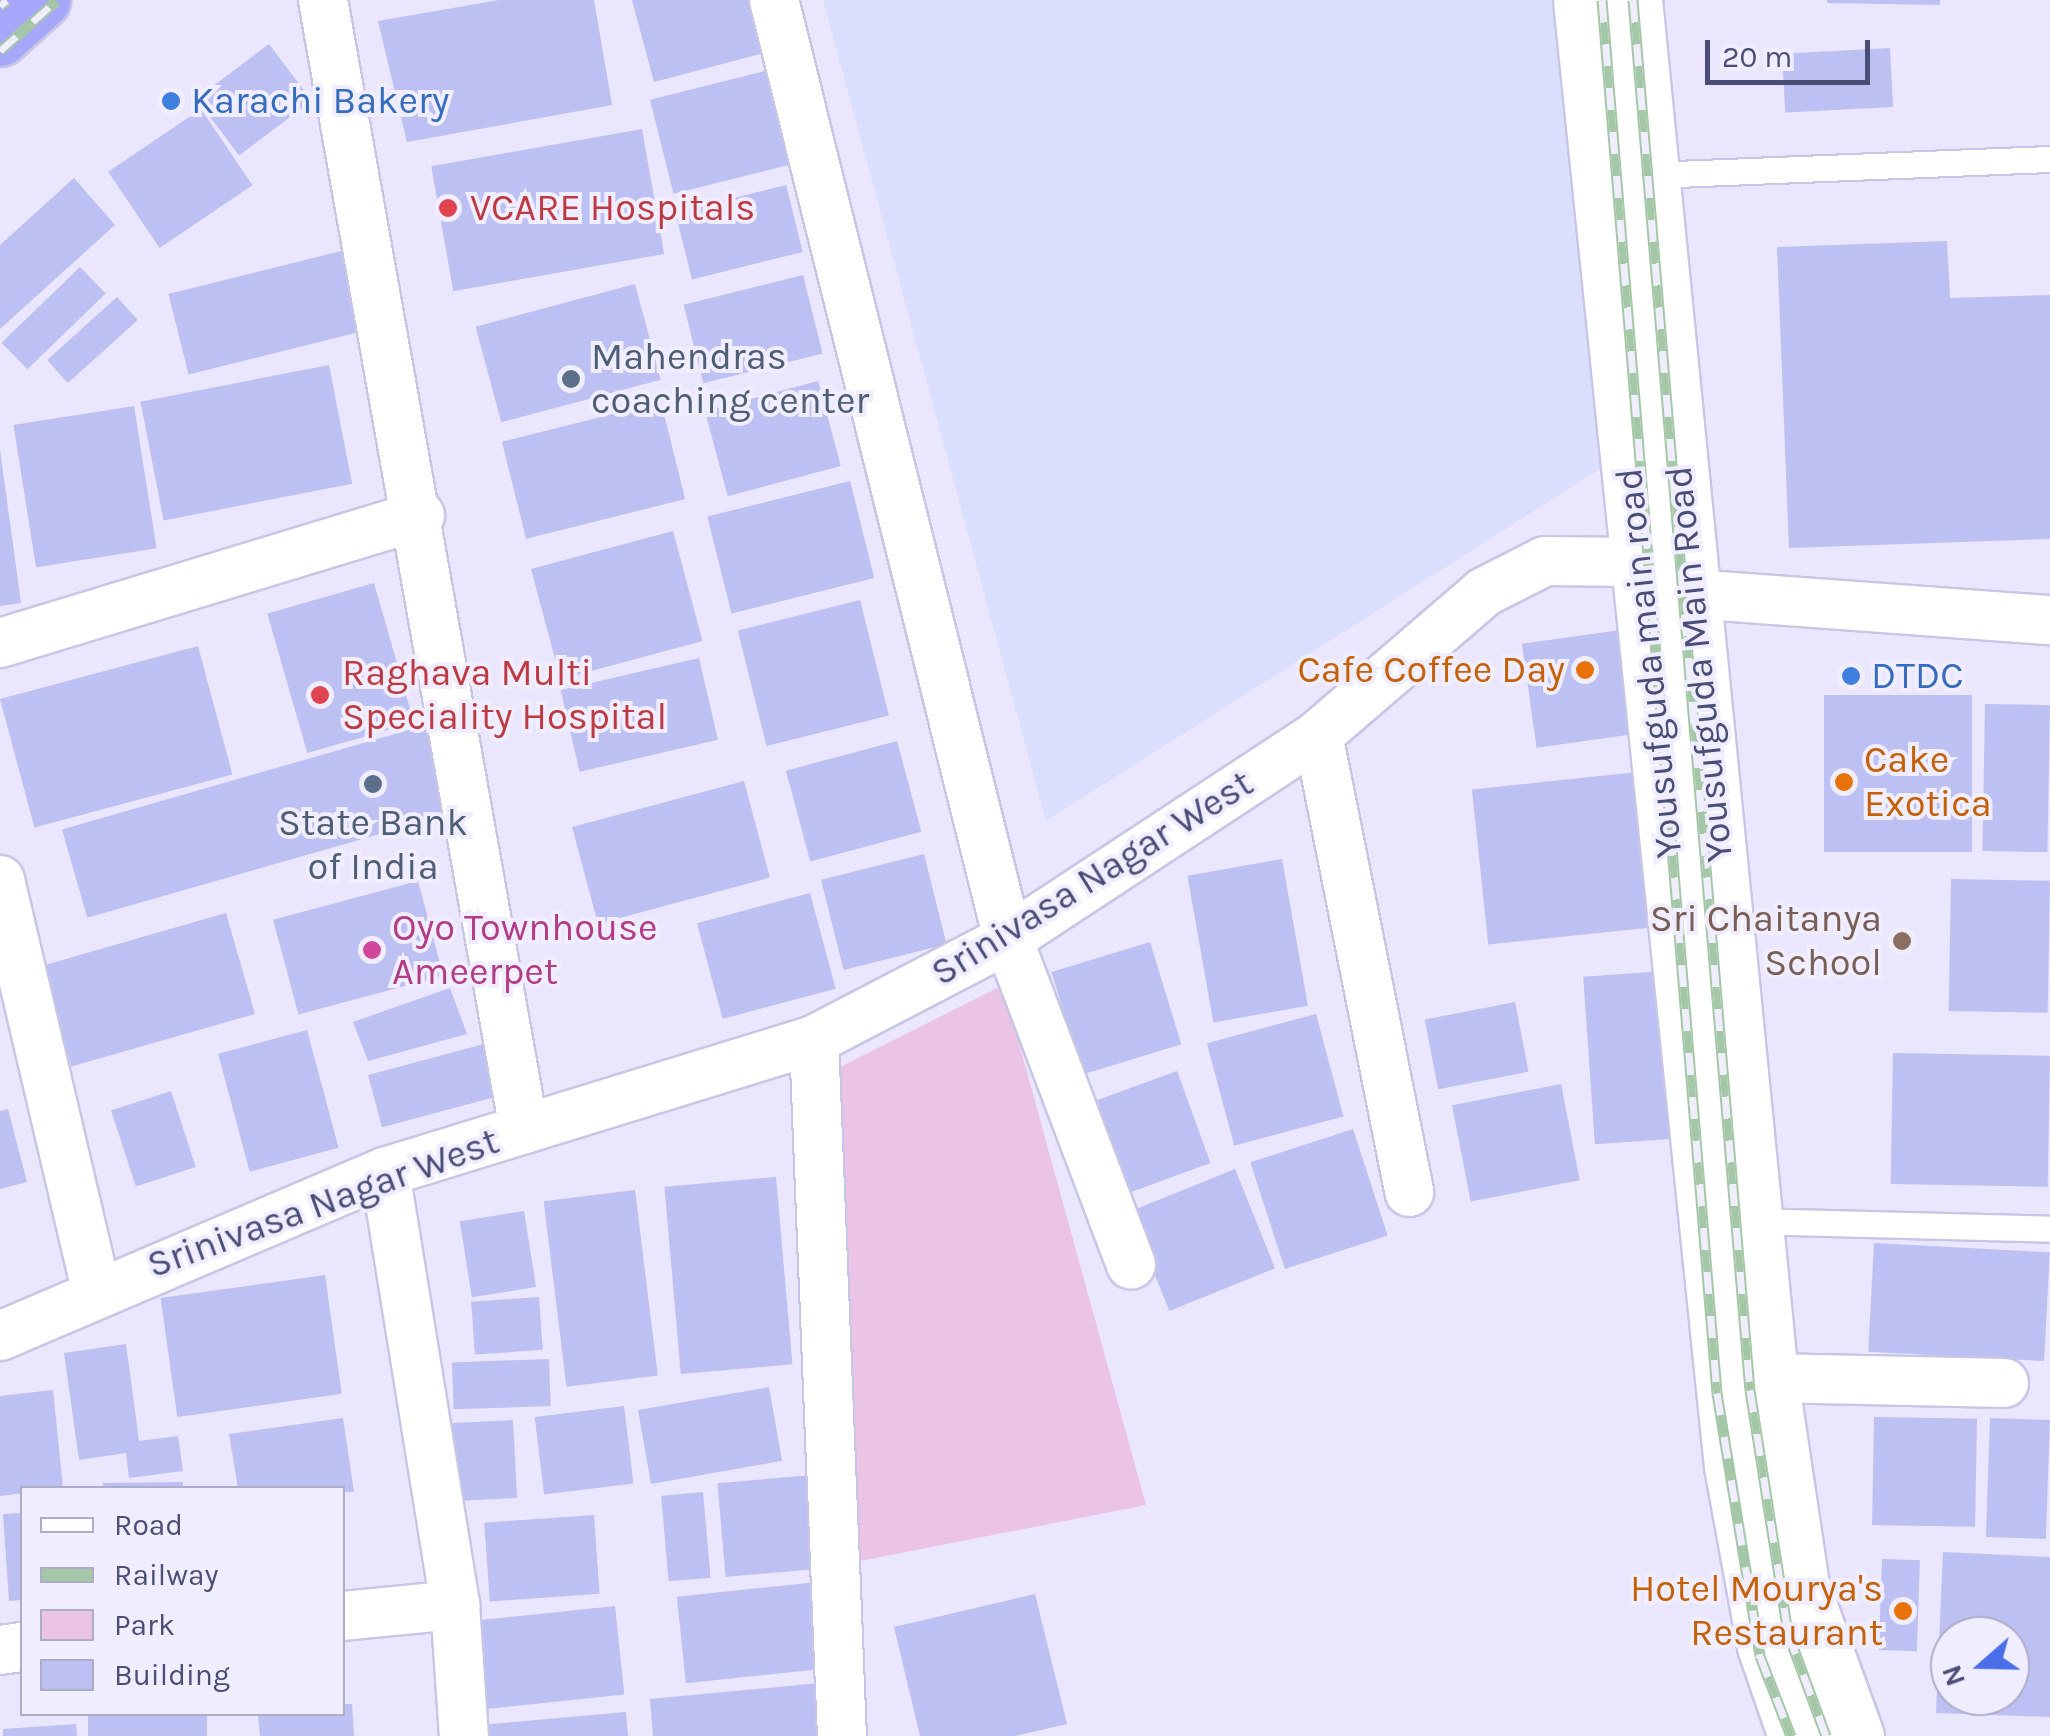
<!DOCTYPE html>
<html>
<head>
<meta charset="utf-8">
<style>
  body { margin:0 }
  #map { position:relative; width:2050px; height:1736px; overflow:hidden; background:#eae6fd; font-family:Karla,sans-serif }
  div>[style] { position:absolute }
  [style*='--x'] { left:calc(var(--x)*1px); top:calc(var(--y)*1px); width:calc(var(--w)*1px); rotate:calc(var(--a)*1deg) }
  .commercial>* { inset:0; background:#dadffd }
  .green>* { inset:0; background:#ebc4e5 }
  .building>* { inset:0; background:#bdc0f2; transform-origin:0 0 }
  .roads { filter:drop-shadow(2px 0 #c7c6e7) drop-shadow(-2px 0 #c7c6e7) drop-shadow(0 2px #c7c6e7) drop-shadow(0 -2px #c7c6e7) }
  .service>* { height:25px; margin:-12.5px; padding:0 12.5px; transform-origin:12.5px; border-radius:12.5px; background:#fff }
  .minor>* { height:48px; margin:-24px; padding:0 24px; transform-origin:24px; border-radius:24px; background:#fff }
  .secondary>* { height:55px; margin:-27.5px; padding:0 27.5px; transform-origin:27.5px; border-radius:27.5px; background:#fff }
  .trunk>* { height:55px; margin:-27.5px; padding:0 27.5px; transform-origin:27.5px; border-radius:27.5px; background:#a6a6fa }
  .rail>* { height:11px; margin-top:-5.5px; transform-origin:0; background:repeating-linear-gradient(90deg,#f0edff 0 22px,#a4c7a7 0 44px); box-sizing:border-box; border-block:2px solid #a4c7a7 }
  .dots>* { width:28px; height:28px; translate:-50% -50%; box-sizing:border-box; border:5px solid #f0edff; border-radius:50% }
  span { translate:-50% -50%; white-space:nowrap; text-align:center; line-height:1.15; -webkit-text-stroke:8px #f0edff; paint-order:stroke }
  .shop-label { font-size:38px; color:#366cbe }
  .left { translate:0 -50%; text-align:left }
  .health-label { font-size:38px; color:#be3a42 }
  .service-label { font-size:38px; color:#4e5e75 }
  .street-label { font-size:38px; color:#4a4e77 }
  .food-label { font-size:38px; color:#c56008 }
  .right { translate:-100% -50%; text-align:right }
  .education-label { font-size:38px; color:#785e54 }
  .hotel-label { font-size:38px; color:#b23c85 }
  .legend { position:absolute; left:20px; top:1486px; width:325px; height:230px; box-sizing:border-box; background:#f0edff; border:2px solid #aeadc9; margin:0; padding:12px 18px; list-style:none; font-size:30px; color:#4a4e77 }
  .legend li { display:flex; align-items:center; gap:20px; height:50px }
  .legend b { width:50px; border:2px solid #aeadc9 }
  .north { position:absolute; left:1930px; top:1616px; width:100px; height:100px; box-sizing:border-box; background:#f0edff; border:2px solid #aeadc9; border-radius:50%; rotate:250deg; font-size:28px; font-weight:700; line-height:40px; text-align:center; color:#4a4e77 }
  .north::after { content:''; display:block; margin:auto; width:35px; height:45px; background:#4a6ee8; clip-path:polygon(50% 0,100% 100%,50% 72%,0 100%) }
  .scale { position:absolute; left:1705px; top:40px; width:165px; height:45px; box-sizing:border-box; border:5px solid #4a4e77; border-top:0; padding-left:12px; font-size:30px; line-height:35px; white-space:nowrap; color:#4a4e77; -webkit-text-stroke:8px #f0edff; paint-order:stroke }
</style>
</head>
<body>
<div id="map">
  <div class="commercial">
    <div style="clip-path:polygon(823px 0,1554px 0,1600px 469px,1046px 821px)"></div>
  </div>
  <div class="green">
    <div style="clip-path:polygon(1003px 985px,1146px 1505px,855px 1562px,826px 1074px)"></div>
  </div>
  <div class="building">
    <div style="clip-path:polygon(499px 0,594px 0,612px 105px,407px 142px,378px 21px)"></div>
    <div style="clip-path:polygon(632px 0,755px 0,768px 52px,654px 82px)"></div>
    <div style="clip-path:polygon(1827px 0,1940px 0,1940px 5px,1827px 3px)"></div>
    <div style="left:269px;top:44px;width:71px;height:91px;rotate:53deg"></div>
    <div style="left:1890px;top:48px;width:59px;height:108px;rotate:87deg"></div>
    <div style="left:781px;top:67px;width:97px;height:135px;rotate:76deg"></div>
    <div style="left:201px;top:109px;width:92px;height:112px;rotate:56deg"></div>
    <div style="left:642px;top:129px;width:127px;height:214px;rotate:80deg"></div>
    <div style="clip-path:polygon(74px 178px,115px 225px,0 329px,0 245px)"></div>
    <div style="left:786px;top:185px;width:69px;height:114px;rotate:76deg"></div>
    <div style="clip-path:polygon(1947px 241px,1950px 298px,2050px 295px,2050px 539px,1789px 548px,1777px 247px)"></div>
    <div style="left:345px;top:250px;width:83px;height:182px;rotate:76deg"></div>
    <div style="left:80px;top:267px;width:37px;height:109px;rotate:46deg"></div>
    <div style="left:803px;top:275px;width:81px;height:123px;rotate:76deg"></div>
    <div style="left:635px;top:284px;width:99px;height:165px;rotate:75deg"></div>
    <div style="left:117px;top:297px;width:31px;height:94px;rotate:48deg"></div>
    <div style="left:329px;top:365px;width:121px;height:192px;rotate:79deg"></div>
    <div style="left:818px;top:381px;width:88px;height:117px;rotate:75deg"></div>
    <div style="left:661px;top:402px;width:100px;height:164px;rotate:76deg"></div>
    <div style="left:134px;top:406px;width:144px;height:122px;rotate:81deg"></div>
    <div style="clip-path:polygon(0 450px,21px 603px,0 606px)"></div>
    <div style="left:850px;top:481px;width:100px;height:147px;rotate:76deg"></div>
    <div style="left:673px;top:531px;width:114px;height:147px;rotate:75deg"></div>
    <div style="left:374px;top:583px;width:145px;height:111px;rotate:74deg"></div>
    <div style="left:860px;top:600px;width:119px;height:126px;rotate:76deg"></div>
    <div style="left:1620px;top:630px;width:105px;height:99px;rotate:82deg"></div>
    <div style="left:198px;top:646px;width:133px;height:205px;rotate:75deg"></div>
    <div style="left:699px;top:658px;width:84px;height:142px;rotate:77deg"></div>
    <div style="left:1824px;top:695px;width:148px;height:157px"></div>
    <div style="left:1985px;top:704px;width:65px;height:147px;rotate:1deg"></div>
    <div style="left:433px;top:723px;width:92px;height:386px;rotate:74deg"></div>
    <div style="left:897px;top:741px;width:94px;height:115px;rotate:75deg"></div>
    <div style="left:1647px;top:771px;width:156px;height:176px;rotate:84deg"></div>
    <div style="left:744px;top:781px;width:100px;height:178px;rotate:75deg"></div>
    <div style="left:924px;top:854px;width:93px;height:106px;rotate:76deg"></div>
    <div style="left:1282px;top:859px;width:149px;height:96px;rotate:80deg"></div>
    <div style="left:1951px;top:879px;width:99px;height:132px;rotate:1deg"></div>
    <div style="left:418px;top:881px;width:98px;height:150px;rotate:75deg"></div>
    <div style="left:810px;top:893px;width:99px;height:117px;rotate:75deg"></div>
    <div style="left:226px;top:913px;width:105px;height:191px;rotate:74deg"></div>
    <div style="left:1150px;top:942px;width:107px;height:103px;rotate:73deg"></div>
    <div style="left:1665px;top:971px;width:168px;height:82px;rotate:86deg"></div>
    <div style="clip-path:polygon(450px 988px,467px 1034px,368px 1061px,353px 1022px)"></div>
    <div style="left:1515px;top:1002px;width:71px;height:92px;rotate:79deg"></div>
    <div style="left:1316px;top:1014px;width:106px;height:113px;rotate:75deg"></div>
    <div style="left:307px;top:1030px;width:122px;height:92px;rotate:75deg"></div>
    <div style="left:484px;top:1044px;width:54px;height:120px;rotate:75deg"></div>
    <div style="left:1893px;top:1053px;width:157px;height:131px;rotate:1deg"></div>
    <div style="left:1177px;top:1071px;width:98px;height:102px;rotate:70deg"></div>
    <div style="left:1561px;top:1084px;width:98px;height:111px;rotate:79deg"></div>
    <div style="left:171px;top:1091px;width:80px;height:63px;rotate:72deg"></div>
    <div style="clip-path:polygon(8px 1109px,27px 1182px,0 1189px,0 1111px)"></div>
    <div style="left:1353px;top:1129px;width:112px;height:108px;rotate:72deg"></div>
    <div style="left:1235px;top:1169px;width:107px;height:114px;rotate:68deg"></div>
    <div style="left:776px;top:1177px;width:188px;height:112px;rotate:85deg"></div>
    <div style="left:635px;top:1190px;width:187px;height:92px;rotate:83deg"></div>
    <div style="left:524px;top:1211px;width:77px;height:65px;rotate:81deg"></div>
    <div style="left:1874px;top:1243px;width:176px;height:109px;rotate:3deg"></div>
    <div style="left:325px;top:1275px;width:120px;height:166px;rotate:82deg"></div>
    <div style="left:539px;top:1297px;width:53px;height:68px;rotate:86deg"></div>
    <div style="clip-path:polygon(126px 1344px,139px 1441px,178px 1436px,183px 1471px,129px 1478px,126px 1453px,79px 1460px,64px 1353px)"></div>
    <div style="left:549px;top:1359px;width:47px;height:97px;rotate:88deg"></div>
    <div style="left:769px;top:1387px;width:75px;height:133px;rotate:80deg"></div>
    <div style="clip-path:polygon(53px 1390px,63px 1488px,0 1496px,0 1396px)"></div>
    <div style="left:624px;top:1406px;width:78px;height:90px;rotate:83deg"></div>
    <div style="left:1874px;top:1417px;width:103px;height:108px;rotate:1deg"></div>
    <div style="clip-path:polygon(343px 1418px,354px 1492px,238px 1488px,229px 1434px)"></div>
    <div style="left:1990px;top:1418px;width:60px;height:119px;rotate:2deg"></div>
    <div style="left:513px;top:1420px;width:78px;height:69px;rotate:87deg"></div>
    <div style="left:823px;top:1474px;width:94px;height:106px;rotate:85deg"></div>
    <div style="clip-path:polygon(183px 1482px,183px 1488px,103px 1488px,103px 1483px)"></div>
    <div style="left:703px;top:1492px;width:86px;height:42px;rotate:85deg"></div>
    <div style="clip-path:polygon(22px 1513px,22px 1600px,9px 1601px,3px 1514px)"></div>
    <div style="left:594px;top:1515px;width:79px;height:110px;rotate:86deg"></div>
    <div style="clip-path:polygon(evenodd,1943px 1552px,2050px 1557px,2050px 1717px,1936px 1713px,1943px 1552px,1950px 1636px,2010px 1636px,2010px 1696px,1950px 1696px,1950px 1636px)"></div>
    <div style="left:1882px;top:1559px;width:38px;height:91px;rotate:2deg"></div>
    <div style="left:827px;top:1581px;width:87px;height:151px;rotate:84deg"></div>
    <div style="clip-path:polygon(1035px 1594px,1067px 1724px,1015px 1736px,920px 1736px,894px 1627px)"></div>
    <div style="left:615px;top:1606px;width:89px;height:149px;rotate:84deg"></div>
    <div style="clip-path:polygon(830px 1682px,835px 1736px,653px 1736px,650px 1699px)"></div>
    <div style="clip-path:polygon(342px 1704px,352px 1704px,354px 1736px,260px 1736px,258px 1714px,342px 1714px)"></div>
    <div style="clip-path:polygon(626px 1712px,628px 1736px,470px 1736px,469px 1726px)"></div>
    <div style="left:88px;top:1714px;width:119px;height:22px"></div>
    <div style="clip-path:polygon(76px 1724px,77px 1736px,3px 1736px,3px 1729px)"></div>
  </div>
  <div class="roads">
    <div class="service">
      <div style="--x:1651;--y:175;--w:399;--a:-2.3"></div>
      <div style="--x:1753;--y:1221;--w:297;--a:1.5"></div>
    </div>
    <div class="minor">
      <div style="--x:323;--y:0;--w:1147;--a:79.91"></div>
      <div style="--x:774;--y:0;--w:968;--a:76.01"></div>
      <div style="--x:1008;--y:939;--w:348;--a:69.3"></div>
      <div style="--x:0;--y:643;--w:439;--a:-16.9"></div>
      <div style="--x:1318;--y:735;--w:466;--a:78.7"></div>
      <div style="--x:0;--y:880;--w:419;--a:76.8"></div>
      <div style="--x:814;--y:1040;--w:697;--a:87.7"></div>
      <div style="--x:385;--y:1172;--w:439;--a:80.8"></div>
      <div style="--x:455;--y:1605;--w:131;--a:86.1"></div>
      <div style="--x:0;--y:1336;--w:418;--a:-23.1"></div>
      <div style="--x:385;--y:1172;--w:449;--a:-17.1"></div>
      <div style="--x:814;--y:1040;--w:219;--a:-27.5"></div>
      <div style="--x:1008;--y:939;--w:371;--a:-33.3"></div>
      <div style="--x:1318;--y:735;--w:219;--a:-40.7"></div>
      <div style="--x:1484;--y:592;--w:68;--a:-26.9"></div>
      <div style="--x:1545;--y:561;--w:93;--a:0.6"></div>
      <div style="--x:1638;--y:562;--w:63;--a:30.7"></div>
      <div style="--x:1692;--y:594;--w:359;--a:4.2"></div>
      <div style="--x:1770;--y:1378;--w:234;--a:1.2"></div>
      <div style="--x:342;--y:1616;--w:114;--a:-5.6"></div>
      <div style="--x:0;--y:1650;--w:22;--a:-8"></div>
    </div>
    <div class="secondary">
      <div style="--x:1581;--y:0;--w:1474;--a:84.12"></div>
      <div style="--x:1732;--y:1466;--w:183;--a:79.6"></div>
      <div style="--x:1765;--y:1646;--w:95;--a:71"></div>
      <div style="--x:1634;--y:0;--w:1385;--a:84.36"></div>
      <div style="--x:1770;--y:1378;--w:209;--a:81.5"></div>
      <div style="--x:1801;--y:1585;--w:161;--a:70"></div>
    </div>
    <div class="trunk">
      <div style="--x:0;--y:38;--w:57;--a:-42.1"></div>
    </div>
  </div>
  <div class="rail">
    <div style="--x:1602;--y:0;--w:1398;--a:85.28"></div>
    <div style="--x:1717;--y:1393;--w:266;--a:80.7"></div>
    <div style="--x:1760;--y:1656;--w:86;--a:68.8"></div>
    <div style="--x:1633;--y:0;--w:1395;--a:85.19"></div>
    <div style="--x:1750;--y:1390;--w:246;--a:81.1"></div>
    <div style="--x:1788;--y:1633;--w:110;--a:69.7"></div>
    <div style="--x:0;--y:6;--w:9;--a:-41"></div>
    <div style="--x:0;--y:51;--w:76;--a:-41.8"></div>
  </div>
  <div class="dots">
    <div style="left:171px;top:101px;background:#3f7fe0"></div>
    <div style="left:448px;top:208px;background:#e0444e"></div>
    <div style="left:571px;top:379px;background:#5c6f8a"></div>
    <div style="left:1585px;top:670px;background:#e8710a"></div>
    <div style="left:1851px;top:676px;background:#3f7fe0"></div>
    <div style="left:320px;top:695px;background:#e0444e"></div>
    <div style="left:1844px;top:782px;background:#e8710a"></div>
    <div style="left:373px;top:784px;background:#5c6f8a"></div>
    <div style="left:1902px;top:941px;background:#8d6e63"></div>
    <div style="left:372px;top:950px;background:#d1479c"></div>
    <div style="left:1903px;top:1611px;background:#e8710a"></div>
  </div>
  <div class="shop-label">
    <span class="left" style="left:191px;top:101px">Karachi Bakery</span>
    <span class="left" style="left:1871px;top:676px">DTDC</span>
  </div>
  <div class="health-label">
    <span class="left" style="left:470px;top:208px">VCARE Hospitals</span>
    <span class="left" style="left:342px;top:695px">Raghava Multi<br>Speciality Hospital</span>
  </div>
  <div class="service-label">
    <span class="left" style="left:591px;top:379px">Mahendras<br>coaching center</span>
    <span style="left:373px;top:845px">State Bank<br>of India</span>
  </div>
  <div class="street-label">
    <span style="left:1649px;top:663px;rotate:-96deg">Yousufguda main road</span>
    <span style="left:1699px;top:664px;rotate:-96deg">Yousufguda Main Road</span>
    <span style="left:1092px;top:878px;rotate:-32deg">Srinivasa Nagar West</span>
    <span style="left:323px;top:1203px;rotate:-20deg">Srinivasa Nagar West</span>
  </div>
  <div class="food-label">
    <span class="right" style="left:1565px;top:670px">Cafe Coffee Day</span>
    <span class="left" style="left:1864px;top:782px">Cake<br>Exotica</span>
    <span class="right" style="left:1883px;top:1611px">Hotel Mourya's<br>Restaurant</span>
  </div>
  <div class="education-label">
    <span class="right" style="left:1882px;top:941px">Sri Chaitanya<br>School</span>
  </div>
  <div class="hotel-label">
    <span class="left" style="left:392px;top:950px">Oyo Townhouse<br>Ameerpet</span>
  </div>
  <ul class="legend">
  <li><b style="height:12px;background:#fff"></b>Road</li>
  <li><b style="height:12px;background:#a4c7a7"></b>Railway</li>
  <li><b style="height:28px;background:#ebc4e5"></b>Park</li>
  <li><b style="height:28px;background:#bdc0f2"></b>Building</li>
  </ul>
  <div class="north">N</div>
  <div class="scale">20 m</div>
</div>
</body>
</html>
